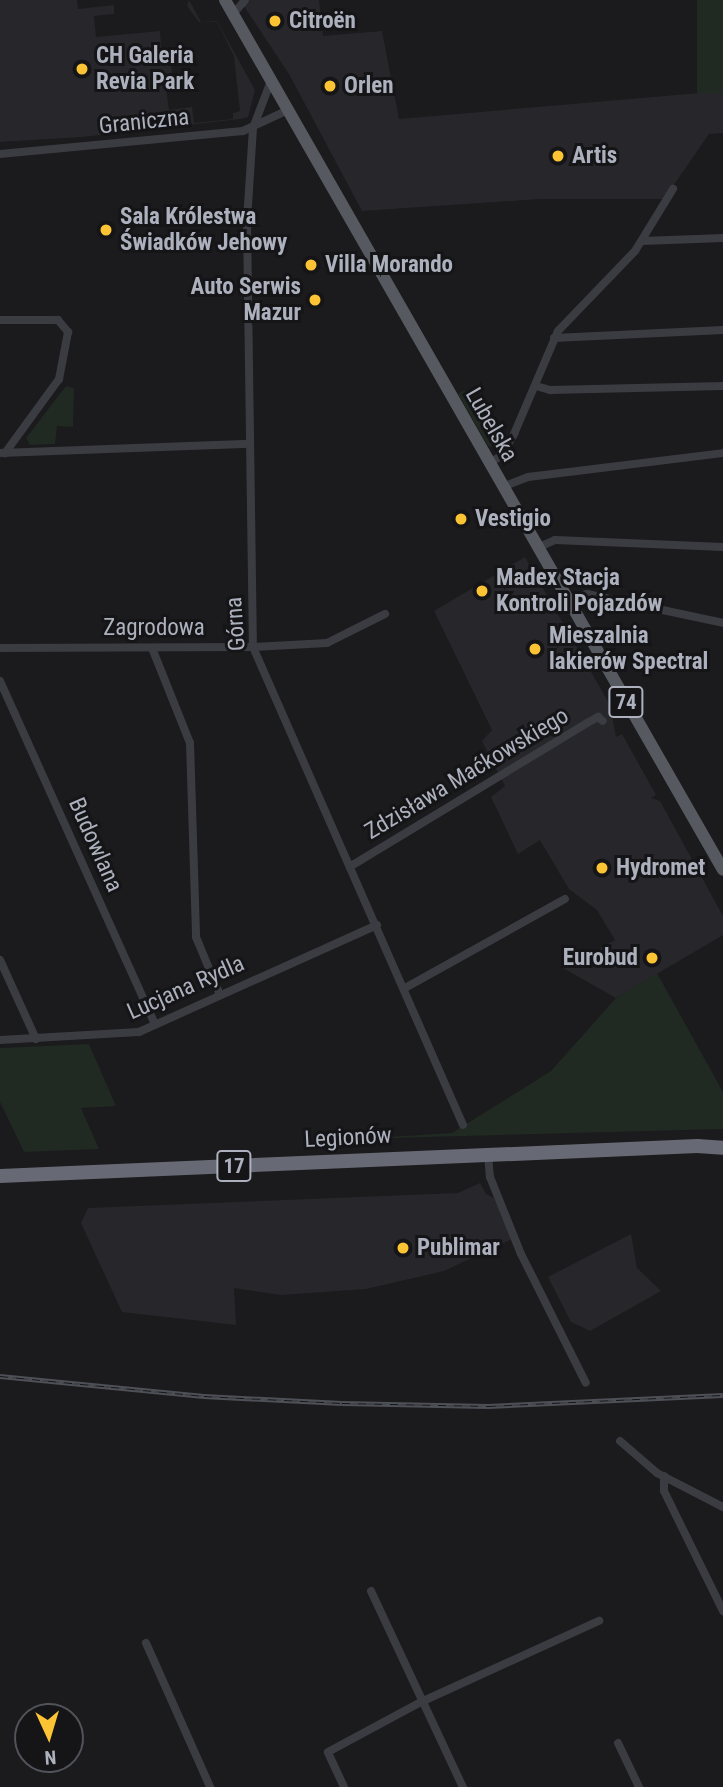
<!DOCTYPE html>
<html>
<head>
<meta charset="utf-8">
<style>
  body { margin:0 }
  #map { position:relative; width:723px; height:1787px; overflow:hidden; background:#1b1a1d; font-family:"Roboto Condensed",sans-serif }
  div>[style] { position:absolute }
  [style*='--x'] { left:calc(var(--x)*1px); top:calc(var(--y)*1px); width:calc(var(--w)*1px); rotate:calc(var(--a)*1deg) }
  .built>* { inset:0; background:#27262a }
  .green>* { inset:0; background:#202922; transform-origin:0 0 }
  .street>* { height:8px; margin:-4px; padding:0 4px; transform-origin:4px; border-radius:4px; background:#3b3c42 }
  .primary>* { height:12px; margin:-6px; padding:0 6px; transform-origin:6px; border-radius:6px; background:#575961 }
  .highway>* { height:14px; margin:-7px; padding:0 7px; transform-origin:7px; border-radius:7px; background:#676a74 }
  .rail>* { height:5px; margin-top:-2.5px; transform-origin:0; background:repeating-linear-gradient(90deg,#151518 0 8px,#4e5057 0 16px); box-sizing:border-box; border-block:2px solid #4e5057 }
  .dots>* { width:19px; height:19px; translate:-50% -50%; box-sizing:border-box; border:4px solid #151518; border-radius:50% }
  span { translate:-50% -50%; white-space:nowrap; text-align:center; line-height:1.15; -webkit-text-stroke:6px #151518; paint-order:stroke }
  .shield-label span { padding:2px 5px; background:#151518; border:2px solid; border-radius:5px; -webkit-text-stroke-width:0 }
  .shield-label { font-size:21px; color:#acb1bd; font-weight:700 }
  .poi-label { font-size:23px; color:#acb1bd; font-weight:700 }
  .left { translate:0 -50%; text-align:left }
  .right { translate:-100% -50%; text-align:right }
  .street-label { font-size:23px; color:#acb1bd }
  .north { position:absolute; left:14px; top:1703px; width:70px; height:70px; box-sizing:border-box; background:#151518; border:2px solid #51535a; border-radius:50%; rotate:176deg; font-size:19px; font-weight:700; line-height:28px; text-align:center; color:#acb1bd }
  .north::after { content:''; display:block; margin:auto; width:24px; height:32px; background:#fcc434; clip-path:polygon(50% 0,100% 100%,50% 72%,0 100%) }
</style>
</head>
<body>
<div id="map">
  <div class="built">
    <div style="clip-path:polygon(0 0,77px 0,78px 9px,160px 0,114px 5px,114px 14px,94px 16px,96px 37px,160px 31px,162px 57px,170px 56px,172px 73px,164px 75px,169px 110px,192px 107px,194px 123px,233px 119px,233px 113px,240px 111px,234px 56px,217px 22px,199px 22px,187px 6px,189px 0,201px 22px,217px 21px,255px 90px,248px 117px,240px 119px,82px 137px,0 142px)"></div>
    <div style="clip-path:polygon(240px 0,319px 0,323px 36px,382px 31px,399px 119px,723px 91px,723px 133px,709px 134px,664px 199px,541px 199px,362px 211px,289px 74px)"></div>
    <div style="clip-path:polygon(525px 557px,610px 705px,616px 737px,622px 734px,656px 795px,651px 798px,660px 801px,723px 916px,723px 935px,616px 998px,563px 968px,615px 940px,597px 910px,569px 889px,540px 840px,518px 854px,491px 797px,505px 786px,482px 741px,492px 730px,434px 611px)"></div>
    <div style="clip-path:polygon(480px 1183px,486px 1194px,494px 1198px,512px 1239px,444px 1271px,366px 1289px,281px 1295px,234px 1288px,236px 1325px,122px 1312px,81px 1223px,88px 1208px,458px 1193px)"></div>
    <div style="clip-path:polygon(631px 1234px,637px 1268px,661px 1291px,590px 1331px,571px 1322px,548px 1277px)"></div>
  </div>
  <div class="green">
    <div style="left:697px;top:0;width:26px;height:93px"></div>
    <div style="clip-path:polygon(66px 386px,74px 388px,73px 427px,57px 426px,55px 444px,30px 445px,26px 438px)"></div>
    <div style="clip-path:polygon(464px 390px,502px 447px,499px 450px,488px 446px,458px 394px)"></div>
    <div style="clip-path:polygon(657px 973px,723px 1092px,723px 1129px,355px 1139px,452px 1133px,551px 1071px,616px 998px)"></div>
    <div style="clip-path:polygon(89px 1044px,116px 1106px,81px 1108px,99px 1149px,24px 1152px,0 1102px,0 1048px)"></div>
  </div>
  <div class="street">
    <div style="--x:233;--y:14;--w:18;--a:-49"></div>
    <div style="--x:271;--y:81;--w:50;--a:111"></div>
    <div style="--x:253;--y:128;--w:94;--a:93.7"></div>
    <div style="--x:247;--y:222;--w:425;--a:89.2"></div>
    <div style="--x:253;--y:647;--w:522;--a:66.28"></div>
    <div style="--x:0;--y:154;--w:244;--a:-5.4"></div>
    <div style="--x:243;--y:131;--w:50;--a:-25"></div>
    <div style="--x:642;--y:241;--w:81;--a:-2.1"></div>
    <div style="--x:0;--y:320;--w:58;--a:0"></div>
    <div style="--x:58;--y:320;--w:16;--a:50"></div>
    <div style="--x:68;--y:332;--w:48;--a:100.8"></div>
    <div style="--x:59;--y:379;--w:92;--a:126.1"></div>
    <div style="--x:554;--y:338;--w:169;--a:-2.7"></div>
    <div style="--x:536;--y:386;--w:15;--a:16"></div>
    <div style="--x:550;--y:390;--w:173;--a:-1.3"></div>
    <div style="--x:0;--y:453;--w:250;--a:-2.1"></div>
    <div style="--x:489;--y:463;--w:14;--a:-30"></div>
    <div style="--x:501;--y:456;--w:26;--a:-59"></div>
    <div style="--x:514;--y:434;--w:112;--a:-66.9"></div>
    <div style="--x:558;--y:331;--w:111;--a:-46.1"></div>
    <div style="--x:635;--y:251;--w:73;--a:-58.5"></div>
    <div style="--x:502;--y:487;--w:28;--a:-21"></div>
    <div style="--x:528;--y:477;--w:196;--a:-7"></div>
    <div style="--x:537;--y:548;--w:20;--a:-24"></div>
    <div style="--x:555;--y:540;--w:168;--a:2.4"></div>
    <div style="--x:567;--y:599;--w:21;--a:-14"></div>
    <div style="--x:587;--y:594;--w:139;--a:12"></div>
    <div style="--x:0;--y:648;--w:253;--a:-0.2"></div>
    <div style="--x:253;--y:647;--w:74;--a:-3.1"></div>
    <div style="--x:327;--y:643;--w:65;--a:-26.6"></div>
    <div style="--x:152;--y:648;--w:102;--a:68.2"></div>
    <div style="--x:190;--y:743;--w:194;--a:88.2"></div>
    <div style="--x:196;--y:937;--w:63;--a:67.5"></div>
    <div style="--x:0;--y:681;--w:377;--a:65.7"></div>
    <div style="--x:351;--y:866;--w:276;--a:-31.2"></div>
    <div style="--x:587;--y:723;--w:13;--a:-29"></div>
    <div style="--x:598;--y:717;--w:6;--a:39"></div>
    <div style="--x:0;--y:960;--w:87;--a:65.5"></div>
    <div style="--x:405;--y:988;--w:183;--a:-29.1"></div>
    <div style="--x:0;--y:1040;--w:139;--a:-3.3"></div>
    <div style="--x:139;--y:1032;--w:261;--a:-24.2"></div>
    <div style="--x:488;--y:1155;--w:22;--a:85"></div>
    <div style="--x:490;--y:1177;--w:83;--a:68.1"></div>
    <div style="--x:521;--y:1254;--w:144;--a:63.3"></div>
    <div style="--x:620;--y:1441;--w:49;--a:40.9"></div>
    <div style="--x:657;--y:1473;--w:74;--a:27.3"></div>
    <div style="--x:664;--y:1476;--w:15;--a:90"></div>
    <div style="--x:664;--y:1491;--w:134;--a:63.8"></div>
    <div style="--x:371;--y:1591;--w:217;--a:64.9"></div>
    <div style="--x:146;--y:1643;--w:158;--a:66"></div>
    <div style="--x:618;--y:1743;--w:49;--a:64.5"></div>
    <div style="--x:344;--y:1787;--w:38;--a:-115"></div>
    <div style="--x:328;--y:1752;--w:106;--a:-28.3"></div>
    <div style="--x:421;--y:1702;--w:196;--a:-24.5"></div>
  </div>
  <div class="primary">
    <div style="--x:225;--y:0;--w:1002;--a:60.21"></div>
  </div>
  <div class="highway">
    <div style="--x:0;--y:1176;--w:698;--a:-2.46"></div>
    <div style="--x:697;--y:1146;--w:26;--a:4"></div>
  </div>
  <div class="rail">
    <div style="--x:0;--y:1376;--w:205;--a:5.6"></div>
    <div style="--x:204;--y:1396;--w:138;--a:2.9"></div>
    <div style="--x:342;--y:1403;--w:146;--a:1.2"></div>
    <div style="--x:488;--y:1406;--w:235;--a:-2.7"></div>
  </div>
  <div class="dots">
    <div style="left:275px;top:21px;background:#fcc434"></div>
    <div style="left:82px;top:69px;background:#fcc434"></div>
    <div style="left:330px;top:86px;background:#fcc434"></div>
    <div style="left:558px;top:156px;background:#fcc434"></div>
    <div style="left:106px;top:230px;background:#fcc434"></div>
    <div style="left:311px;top:265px;background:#fcc434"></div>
    <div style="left:315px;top:300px;background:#fcc434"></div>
    <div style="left:461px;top:519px;background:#fcc434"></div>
    <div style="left:482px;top:591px;background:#fcc434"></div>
    <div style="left:535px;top:649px;background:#fcc434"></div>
    <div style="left:602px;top:868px;background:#fcc434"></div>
    <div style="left:652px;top:958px;background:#fcc434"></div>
    <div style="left:403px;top:1248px;background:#fcc434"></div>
  </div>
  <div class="shield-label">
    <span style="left:626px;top:702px">74</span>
    <span style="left:234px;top:1166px">17</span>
  </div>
  <div class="poi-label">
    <span class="left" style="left:289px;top:21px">Citroën</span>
    <span class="left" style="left:96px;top:69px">CH Galeria<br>Revia Park</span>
    <span class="left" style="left:344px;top:86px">Orlen</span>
    <span class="left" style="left:572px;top:156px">Artis</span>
    <span class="left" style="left:120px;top:230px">Sala Królestwa<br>Świadków Jehowy</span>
    <span class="left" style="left:325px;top:265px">Villa Morando</span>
    <span class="right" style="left:301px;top:300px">Auto Serwis<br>Mazur</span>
    <span class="left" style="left:475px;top:519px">Vestigio</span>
    <span class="left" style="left:496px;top:591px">Madex Stacja<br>Kontroli Pojazdów</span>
    <span class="left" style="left:549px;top:649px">Mieszalnia<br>lakierów Spectral</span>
    <span class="left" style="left:616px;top:868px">Hydromet</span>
    <span class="right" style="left:638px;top:958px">Eurobud</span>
    <span class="left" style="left:417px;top:1248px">Publimar</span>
  </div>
  <div class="street-label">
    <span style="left:144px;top:122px;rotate:-6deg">Graniczna</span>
    <span style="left:491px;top:425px;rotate:60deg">Lubelska</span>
    <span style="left:236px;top:624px;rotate:-94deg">Górna</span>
    <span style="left:154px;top:628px">Zagrodowa</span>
    <span style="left:467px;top:774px;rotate:-31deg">Zdzisława Maćkowskiego</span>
    <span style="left:95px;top:845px;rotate:66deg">Budowlana</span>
    <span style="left:186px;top:988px;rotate:-24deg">Lucjana Rydla</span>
    <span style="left:348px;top:1138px;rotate:-3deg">Legionów</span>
  </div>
  <div class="north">N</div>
</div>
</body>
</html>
